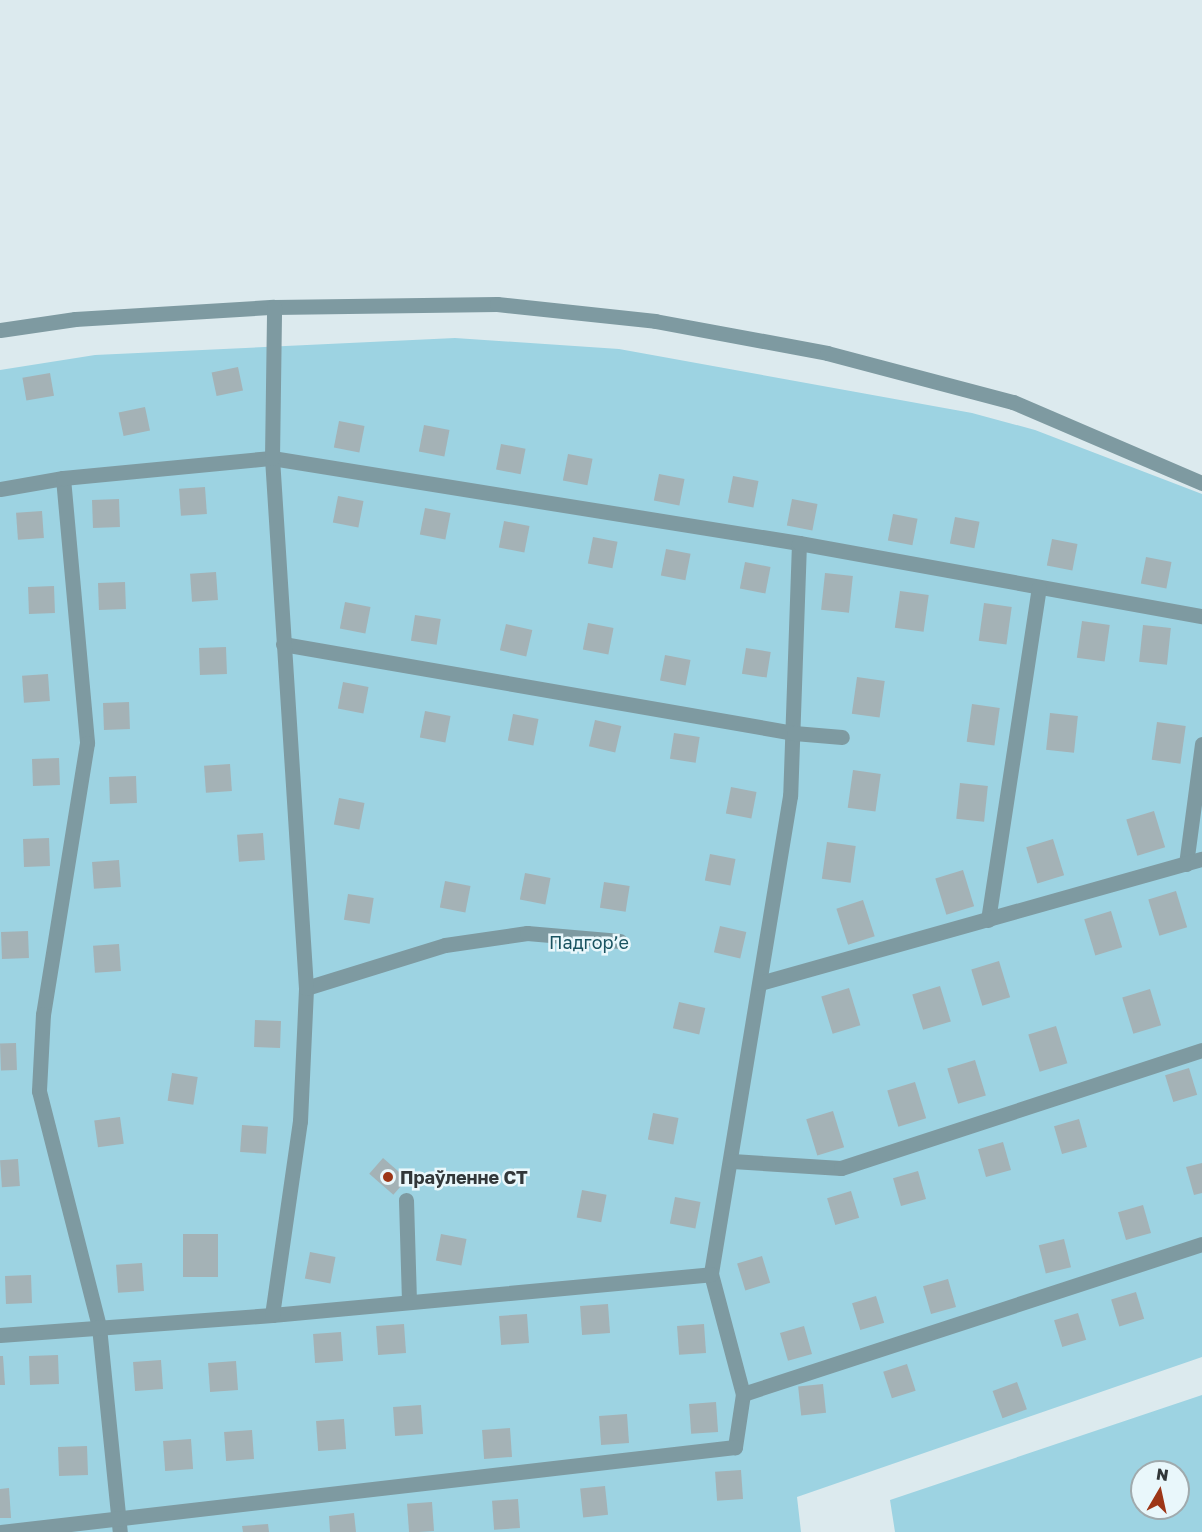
<!DOCTYPE html>
<html>
<head>
<meta charset="utf-8">
<style>
  body { margin:0 }
  #map { position:relative; width:1202px; height:1532px; overflow:hidden; background:#dceaee; font-family:"Golos Text",sans-serif }
  div>[style] { position:absolute }
  [style*='--x'] { left:calc(var(--x)*1px); top:calc(var(--y)*1px); width:calc(var(--w)*1px); rotate:calc(var(--a)*1deg) }
  .green>* { inset:0; background:#9dd3e2 }
  .building>* { inset:0; background:#a4b2b6; transform-origin:0 0 }
  .minor>* { height:15px; margin:-7.5px; padding:0 7.5px; transform-origin:7.5px; border-radius:7.5px; background:#7e9aa1 }
  .dots>* { width:16px; height:16px; translate:-50% -50%; box-sizing:border-box; border:3px solid #e9f7fb; border-radius:50% }
  span { translate:-50% -50%; white-space:nowrap; text-align:center; line-height:1.15; -webkit-text-stroke:5px #e9f7fb; paint-order:stroke }
  .park-label { font-size:18px; color:#195360 }
  .poi-label { font-size:18px; color:#323739; font-weight:700 }
  .left { translate:0 -50%; text-align:left }
  .north { position:absolute; left:1130px; top:1460px; width:60px; height:60px; box-sizing:border-box; background:#e9f7fb; border:2px solid #a0aaad; border-radius:50%; rotate:9deg; font-size:16px; font-weight:700; line-height:24px; text-align:center; color:#323739 }
  .north::after { content:''; display:block; margin:auto; width:21px; height:27px; background:#9d3617; clip-path:polygon(50% 0,100% 100%,50% 72%,0 100%) }
</style>
</head>
<body>
<div id="map">
  <div class="green">
    <div style="clip-path:polygon(455px 338px,619px 349px,972px 413px,1035px 430px,1202px 494px,1202px 1357px,797px 1497px,801px 1532px,0 1532px,0 370px,95px 355px)"></div>
    <div style="clip-path:polygon(evenodd,1202px 1395px,1202px 1532px,895px 1532px,890px 1500px,1202px 1395px,1142px 1472px,1178px 1472px,1178px 1508px,1142px 1508px,1142px 1472px)"></div>
  </div>
  <div class="building">
    <div style="left:238px;top:367px;width:24px;height:27px;rotate:78deg"></div>
    <div style="left:50px;top:373px;width:23px;height:28px;rotate:80deg"></div>
    <div style="left:145px;top:407px;width:24px;height:27px;rotate:78deg"></div>
    <div style="left:339px;top:421px;width:26px;height:27px;rotate:11deg"></div>
    <div style="left:424px;top:425px;width:26px;height:27px;rotate:11deg"></div>
    <div style="left:501px;top:444px;width:25px;height:26px;rotate:11deg"></div>
    <div style="left:568px;top:454px;width:25px;height:27px;rotate:11deg"></div>
    <div style="left:659px;top:474px;width:26px;height:27px;rotate:11deg"></div>
    <div style="left:733px;top:476px;width:26px;height:27px;rotate:11deg"></div>
    <div style="left:205px;top:487px;width:27px;height:26px;rotate:86deg"></div>
    <div style="left:338px;top:496px;width:26px;height:27px;rotate:11deg"></div>
    <div style="left:119px;top:499px;width:28px;height:27px;rotate:88deg"></div>
    <div style="left:792px;top:499px;width:26px;height:27px;rotate:11deg"></div>
    <div style="left:425px;top:508px;width:26px;height:27px;rotate:11deg"></div>
    <div style="left:42px;top:511px;width:27px;height:26px;rotate:86deg"></div>
    <div style="left:893px;top:514px;width:25px;height:27px;rotate:11deg"></div>
    <div style="left:955px;top:517px;width:25px;height:27px;rotate:11deg"></div>
    <div style="left:504px;top:521px;width:26px;height:27px;rotate:11deg"></div>
    <div style="left:593px;top:537px;width:25px;height:27px;rotate:11deg"></div>
    <div style="left:1052px;top:539px;width:26px;height:27px;rotate:11deg"></div>
    <div style="left:666px;top:549px;width:25px;height:27px;rotate:11deg"></div>
    <div style="left:1146px;top:557px;width:26px;height:27px;rotate:11deg"></div>
    <div style="left:745px;top:562px;width:26px;height:27px;rotate:11deg"></div>
    <div style="left:216px;top:572px;width:28px;height:26px;rotate:86deg"></div>
    <div style="left:825px;top:573px;width:28px;height:37px;rotate:6deg"></div>
    <div style="left:125px;top:582px;width:27px;height:27px;rotate:88deg"></div>
    <div style="left:54px;top:586px;width:27px;height:26px;rotate:88deg"></div>
    <div style="left:900px;top:591px;width:29px;height:37px;rotate:8deg"></div>
    <div style="left:345px;top:602px;width:26px;height:27px;rotate:11deg"></div>
    <div style="left:984px;top:603px;width:28px;height:38px;rotate:8deg"></div>
    <div style="left:415px;top:615px;width:26px;height:26px;rotate:9deg"></div>
    <div style="left:1082px;top:621px;width:28px;height:37px;rotate:8deg"></div>
    <div style="left:588px;top:623px;width:26px;height:27px;rotate:11deg"></div>
    <div style="left:506px;top:624px;width:27px;height:27px;rotate:13deg"></div>
    <div style="left:1143px;top:625px;width:28px;height:37px;rotate:6deg"></div>
    <div style="left:226px;top:647px;width:27px;height:27px;rotate:88deg"></div>
    <div style="left:746px;top:648px;width:25px;height:26px;rotate:9deg"></div>
    <div style="left:665px;top:655px;width:26px;height:26px;rotate:11deg"></div>
    <div style="left:48px;top:674px;width:27px;height:26px;rotate:86deg"></div>
    <div style="left:857px;top:677px;width:28px;height:37px;rotate:8deg"></div>
    <div style="left:343px;top:682px;width:26px;height:27px;rotate:11deg"></div>
    <div style="left:129px;top:702px;width:27px;height:26px;rotate:88deg"></div>
    <div style="left:972px;top:704px;width:28px;height:38px;rotate:8deg"></div>
    <div style="left:425px;top:711px;width:26px;height:27px;rotate:11deg"></div>
    <div style="left:1050px;top:713px;width:28px;height:37px;rotate:6deg"></div>
    <div style="left:513px;top:714px;width:26px;height:27px;rotate:11deg"></div>
    <div style="left:595px;top:720px;width:27px;height:27px;rotate:13deg"></div>
    <div style="left:1157px;top:722px;width:29px;height:38px;rotate:8deg"></div>
    <div style="left:674px;top:733px;width:26px;height:26px;rotate:9deg"></div>
    <div style="left:59px;top:758px;width:27px;height:27px;rotate:88deg"></div>
    <div style="left:230px;top:764px;width:27px;height:26px;rotate:86deg"></div>
    <div style="left:853px;top:770px;width:28px;height:38px;rotate:8deg"></div>
    <div style="left:136px;top:776px;width:27px;height:27px;rotate:88deg"></div>
    <div style="left:960px;top:783px;width:28px;height:36px;rotate:6deg"></div>
    <div style="left:731px;top:787px;width:26px;height:27px;rotate:11deg"></div>
    <div style="left:339px;top:798px;width:26px;height:27px;rotate:11deg"></div>
    <div style="left:1154px;top:811px;width:38px;height:29px;rotate:73deg"></div>
    <div style="left:263px;top:833px;width:27px;height:26px;rotate:86deg"></div>
    <div style="left:49px;top:838px;width:28px;height:26px;rotate:88deg"></div>
    <div style="left:1053px;top:839px;width:38px;height:28px;rotate:73deg"></div>
    <div style="left:827px;top:842px;width:29px;height:37px;rotate:8deg"></div>
    <div style="left:710px;top:854px;width:26px;height:27px;rotate:11deg"></div>
    <div style="left:119px;top:860px;width:27px;height:27px;rotate:86deg"></div>
    <div style="left:963px;top:870px;width:38px;height:29px;rotate:73deg"></div>
    <div style="left:525px;top:873px;width:26px;height:27px;rotate:11deg"></div>
    <div style="left:445px;top:881px;width:26px;height:27px;rotate:11deg"></div>
    <div style="left:604px;top:882px;width:26px;height:26px;rotate:9deg"></div>
    <div style="left:1176px;top:891px;width:38px;height:29px;rotate:73deg"></div>
    <div style="left:348px;top:894px;width:26px;height:26px;rotate:9deg"></div>
    <div style="left:863px;top:900px;width:38px;height:28px;rotate:72deg"></div>
    <div style="left:1111px;top:911px;width:38px;height:28px;rotate:73deg"></div>
    <div style="left:720px;top:926px;width:27px;height:27px;rotate:13deg"></div>
    <div style="left:28px;top:931px;width:27px;height:27px;rotate:88deg"></div>
    <div style="left:119px;top:944px;width:27px;height:26px;rotate:86deg"></div>
    <div style="left:999px;top:961px;width:38px;height:29px;rotate:73deg"></div>
    <div style="left:940px;top:986px;width:37px;height:29px;rotate:73deg"></div>
    <div style="left:849px;top:988px;width:39px;height:29px;rotate:73deg"></div>
    <div style="left:1150px;top:989px;width:38px;height:29px;rotate:73deg"></div>
    <div style="left:679px;top:1002px;width:27px;height:27px;rotate:13deg"></div>
    <div style="left:255px;top:1020px;width:26px;height:27px;rotate:2deg"></div>
    <div style="left:1056px;top:1026px;width:39px;height:29px;rotate:73deg"></div>
    <div style="left:16px;top:1043px;width:27px;height:16px;rotate:88deg"></div>
    <div style="left:975px;top:1060px;width:37px;height:29px;rotate:73deg"></div>
    <div style="left:1189px;top:1068px;width:28px;height:25px;rotate:73deg"></div>
    <div style="left:172px;top:1073px;width:26px;height:28px;rotate:9deg"></div>
    <div style="left:915px;top:1082px;width:38px;height:29px;rotate:73deg"></div>
    <div style="left:833px;top:1111px;width:38px;height:28px;rotate:73deg"></div>
    <div style="left:653px;top:1113px;width:26px;height:27px;rotate:11deg"></div>
    <div style="left:120px;top:1117px;width:27px;height:26px;rotate:82deg"></div>
    <div style="left:1079px;top:1119px;width:29px;height:26px;rotate:74deg"></div>
    <div style="left:242px;top:1125px;width:26px;height:27px;rotate:4deg"></div>
    <div style="left:1003px;top:1142px;width:29px;height:26px;rotate:74deg"></div>
    <div style="left:383px;top:1158px;width:32px;height:21px;rotate:41deg"></div>
    <div style="left:18px;top:1159px;width:27px;height:18px;rotate:86deg"></div>
    <div style="clip-path:polygon(1202px 1163px,1202px 1193px,1194px 1195px,1186px 1167px)"></div>
    <div style="left:918px;top:1171px;width:29px;height:26px;rotate:74deg"></div>
    <div style="left:582px;top:1190px;width:25px;height:28px;rotate:11deg"></div>
    <div style="left:851px;top:1191px;width:28px;height:25px;rotate:73deg"></div>
    <div style="left:675px;top:1197px;width:26px;height:27px;rotate:11deg"></div>
    <div style="left:1143px;top:1205px;width:29px;height:26px;rotate:74deg"></div>
    <div style="left:183px;top:1234px;width:35px;height:43px"></div>
    <div style="left:441px;top:1234px;width:26px;height:27px;rotate:11deg"></div>
    <div style="left:1064px;top:1239px;width:29px;height:26px;rotate:76deg"></div>
    <div style="left:310px;top:1252px;width:26px;height:27px;rotate:11deg"></div>
    <div style="left:762px;top:1256px;width:28px;height:26px;rotate:73deg"></div>
    <div style="left:142px;top:1263px;width:28px;height:26px;rotate:86deg"></div>
    <div style="left:31px;top:1275px;width:28px;height:26px;rotate:88deg"></div>
    <div style="left:948px;top:1279px;width:29px;height:26px;rotate:74deg"></div>
    <div style="left:1136px;top:1292px;width:28px;height:26px;rotate:73deg"></div>
    <div style="left:876px;top:1296px;width:28px;height:25px;rotate:73deg"></div>
    <div style="left:608px;top:1304px;width:29px;height:28px;rotate:86deg"></div>
    <div style="left:1078px;top:1313px;width:28px;height:25px;rotate:73deg"></div>
    <div style="left:527px;top:1314px;width:29px;height:28px;rotate:86deg"></div>
    <div style="left:404px;top:1324px;width:29px;height:28px;rotate:86deg"></div>
    <div style="left:704px;top:1324px;width:29px;height:27px;rotate:86deg"></div>
    <div style="left:804px;top:1326px;width:29px;height:25px;rotate:74deg"></div>
    <div style="left:341px;top:1332px;width:29px;height:28px;rotate:86deg"></div>
    <div style="left:58px;top:1355px;width:29px;height:29px;rotate:88deg"></div>
    <div style="clip-path:polygon(0 1356px,3px 1356px,5px 1385px,0 1385px)"></div>
    <div style="left:161px;top:1360px;width:29px;height:28px;rotate:86deg"></div>
    <div style="left:236px;top:1361px;width:29px;height:28px;rotate:86deg"></div>
    <div style="left:907px;top:1364px;width:28px;height:25px;rotate:72deg"></div>
    <div style="left:1017px;top:1382px;width:29px;height:26px;rotate:70deg"></div>
    <div style="left:823px;top:1384px;width:29px;height:25px;rotate:84deg"></div>
    <div style="left:716px;top:1402px;width:30px;height:27px;rotate:86deg"></div>
    <div style="left:421px;top:1405px;width:29px;height:28px;rotate:86deg"></div>
    <div style="left:627px;top:1414px;width:29px;height:28px;rotate:86deg"></div>
    <div style="left:344px;top:1419px;width:30px;height:28px;rotate:86deg"></div>
    <div style="left:510px;top:1428px;width:29px;height:28px;rotate:86deg"></div>
    <div style="left:252px;top:1430px;width:29px;height:28px;rotate:86deg"></div>
    <div style="left:191px;top:1439px;width:30px;height:28px;rotate:86deg"></div>
    <div style="left:87px;top:1446px;width:29px;height:29px;rotate:88deg"></div>
    <div style="left:741px;top:1470px;width:29px;height:26px;rotate:86deg"></div>
    <div style="left:605px;top:1486px;width:29px;height:25px;rotate:84deg"></div>
    <div style="clip-path:polygon(9px 1488px,11px 1518px,0 1518px,0 1489px)"></div>
    <div style="left:518px;top:1499px;width:29px;height:26px;rotate:86deg"></div>
    <div style="left:432px;top:1502px;width:29px;height:25px;rotate:86deg"></div>
    <div style="clip-path:polygon(354px 1513px,356px 1532px,330px 1532px,329px 1516px)"></div>
    <div style="clip-path:polygon(268px 1524px,269px 1532px,243px 1532px,242px 1526px)"></div>
  </div>
  <div class="minor">
    <div style="--x:0;--y:330;--w:76;--a:-8.3"></div>
    <div style="--x:75;--y:319;--w:199;--a:-3.5"></div>
    <div style="--x:274;--y:307;--w:223;--a:-0.8"></div>
    <div style="--x:497;--y:304;--w:159;--a:6.1"></div>
    <div style="--x:655;--y:321;--w:175;--a:10.5"></div>
    <div style="--x:827;--y:353;--w:192;--a:14.8"></div>
    <div style="--x:1013;--y:402;--w:206;--a:23.2"></div>
    <div style="--x:63;--y:478;--w:266;--a:84.8"></div>
    <div style="--x:87;--y:743;--w:275;--a:99.2"></div>
    <div style="--x:43;--y:1014;--w:77;--a:93"></div>
    <div style="--x:39;--y:1091;--w:244;--a:75.7"></div>
    <div style="--x:99;--y:1327;--w:206;--a:84.2"></div>
    <div style="--x:0;--y:489;--w:64;--a:-9.9"></div>
    <div style="--x:63;--y:478;--w:210;--a:-5.5"></div>
    <div style="--x:272;--y:458;--w:534;--a:9.16"></div>
    <div style="--x:799;--y:543;--w:253;--a:92"></div>
    <div style="--x:790;--y:796;--w:484;--a:99.4"></div>
    <div style="--x:711;--y:1274;--w:124;--a:75.1"></div>
    <div style="--x:743;--y:1394;--w:54;--a:98.6"></div>
    <div style="--x:735;--y:1447;--w:739;--a:173.39"></div>
    <div style="--x:799;--y:543;--w:410;--a:10.3"></div>
    <div style="--x:283;--y:644;--w:519;--a:9.88"></div>
    <div style="--x:794;--y:733;--w:48;--a:4.8"></div>
    <div style="--x:1186;--y:864;--w:121;--a:-82.4"></div>
    <div style="--x:988;--y:920;--w:336;--a:-81.3"></div>
    <div style="--x:760;--y:983;--w:459;--a:-15.7"></div>
    <div style="--x:306;--y:988;--w:145;--a:-17.2"></div>
    <div style="--x:445;--y:945;--w:83;--a:-8.3"></div>
    <div style="--x:527;--y:933;--w:93;--a:4.9"></div>
    <div style="--x:732;--y:1161;--w:109;--a:3.7"></div>
    <div style="--x:841;--y:1168;--w:380;--a:-18.1"></div>
    <div style="--x:406;--y:1200;--w:102;--a:88.3"></div>
    <div style="--x:272;--y:1315;--w:441;--a:-5.3"></div>
    <div style="--x:0;--y:1335;--w:273;--a:-4.2"></div>
    <div style="--x:272;--y:1315;--w:196;--a:-81.8"></div>
    <div style="--x:300;--y:1121;--w:133;--a:-87.4"></div>
    <div style="--x:306;--y:988;--w:531;--a:-93.67"></div>
    <div style="--x:272;--y:458;--w:151;--a:-89.2"></div>
    <div style="--x:743;--y:1394;--w:483;--a:-18.1"></div>
  </div>
  <div class="dots">
    <div style="left:388px;top:1177px;background:#9d3617"></div>
  </div>
  <div class="park-label">
    <span style="left:589px;top:942px">Падгорʼе</span>
  </div>
  <div class="poi-label">
    <span class="left" style="left:400px;top:1177px">Праўленне СТ</span>
  </div>
  <div class="north">N</div>
</div>
</body>
</html>
